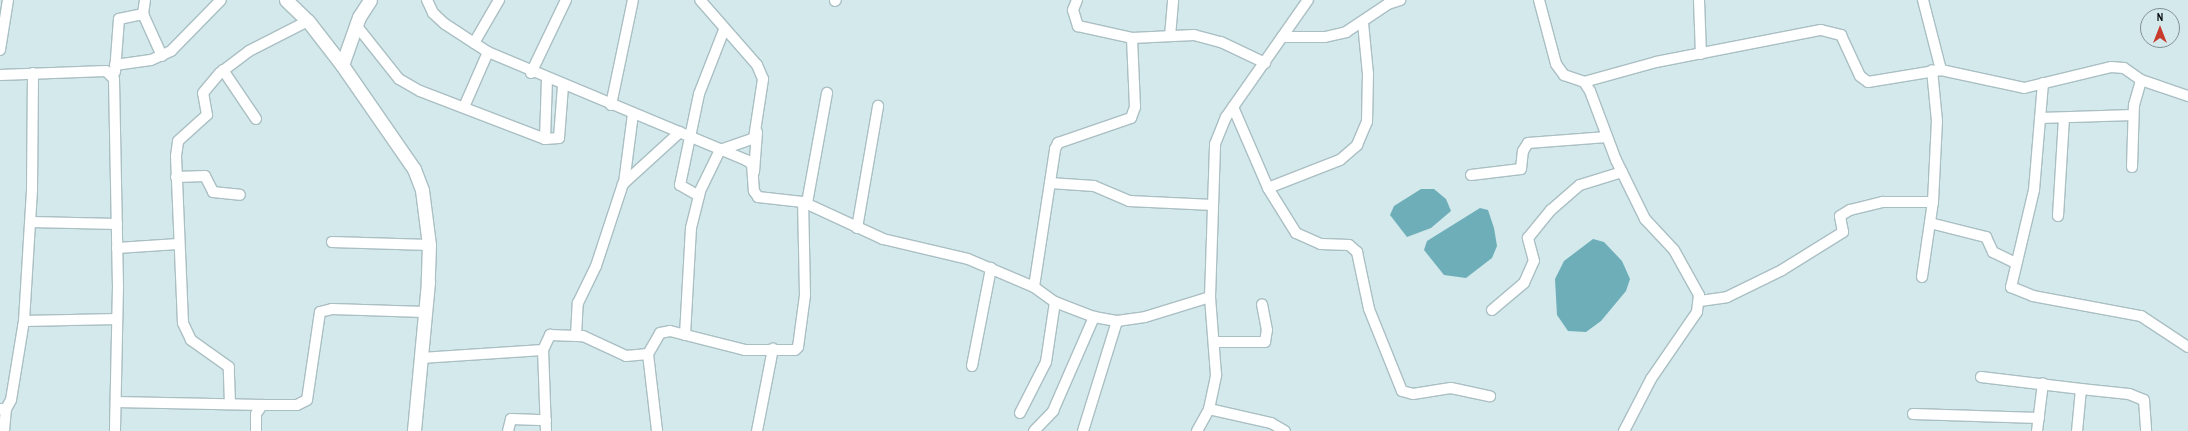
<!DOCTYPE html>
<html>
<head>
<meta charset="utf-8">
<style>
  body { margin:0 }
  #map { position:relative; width:2188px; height:431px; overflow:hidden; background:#d3e9ec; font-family:"Archivo Narrow",sans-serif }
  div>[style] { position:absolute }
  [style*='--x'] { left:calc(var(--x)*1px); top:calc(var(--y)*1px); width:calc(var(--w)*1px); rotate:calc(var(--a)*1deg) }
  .water>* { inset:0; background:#6daeb9 }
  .roads { filter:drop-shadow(1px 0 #aabfc3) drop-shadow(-1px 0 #aabfc3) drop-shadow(0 1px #aabfc3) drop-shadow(0 -1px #aabfc3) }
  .minor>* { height:10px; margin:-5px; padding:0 5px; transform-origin:5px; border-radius:5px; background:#fff }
  .tertiary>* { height:13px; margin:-6.5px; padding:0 6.5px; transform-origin:6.5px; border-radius:6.5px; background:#fff }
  span { translate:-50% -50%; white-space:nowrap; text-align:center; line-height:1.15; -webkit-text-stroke:3.5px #d3e9ec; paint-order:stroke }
  .north { position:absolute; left:2140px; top:8px; width:40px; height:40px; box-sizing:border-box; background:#d3e9ec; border:1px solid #829294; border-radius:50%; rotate:0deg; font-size:11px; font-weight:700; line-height:16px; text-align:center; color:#080f11 }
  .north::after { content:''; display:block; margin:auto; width:14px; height:18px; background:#c83b2c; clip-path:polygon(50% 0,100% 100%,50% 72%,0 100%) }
</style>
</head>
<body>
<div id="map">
  <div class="water">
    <div style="clip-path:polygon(1421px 189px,1434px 189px,1446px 199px,1451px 211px,1431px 228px,1407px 237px,1390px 215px,1394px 206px)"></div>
    <div style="clip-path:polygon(1480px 208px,1488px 210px,1494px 228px,1497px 246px,1492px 258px,1466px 278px,1444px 275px,1424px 250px,1427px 241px)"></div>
    <div style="clip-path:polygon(1593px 239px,1604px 242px,1622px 261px,1630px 279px,1626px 291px,1601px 321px,1586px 332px,1568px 331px,1557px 315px,1555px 279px,1564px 261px)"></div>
  </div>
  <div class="roads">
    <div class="minor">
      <div style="--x:427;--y:0;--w:14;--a:65"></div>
      <div style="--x:433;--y:13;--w:16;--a:43"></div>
      <div style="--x:445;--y:24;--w:51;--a:33.1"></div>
      <div style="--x:488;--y:52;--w:280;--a:22.7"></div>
      <div style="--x:746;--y:160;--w:7;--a:34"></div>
      <div style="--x:752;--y:164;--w:27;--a:86"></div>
      <div style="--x:754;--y:191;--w:7;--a:56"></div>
      <div style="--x:758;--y:197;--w:45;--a:6.3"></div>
      <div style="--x:803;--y:202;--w:88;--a:24.8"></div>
      <div style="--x:883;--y:239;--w:87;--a:13.2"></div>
      <div style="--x:968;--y:259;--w:72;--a:23"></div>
      <div style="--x:1034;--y:287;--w:26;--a:36"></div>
      <div style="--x:1055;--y:302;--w:42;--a:21"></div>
      <div style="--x:1094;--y:317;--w:23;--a:10"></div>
      <div style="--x:1117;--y:321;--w:28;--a:-8"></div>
      <div style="--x:1145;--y:317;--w:68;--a:-17.1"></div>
      <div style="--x:1077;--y:0;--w:11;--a:112"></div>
      <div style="--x:1073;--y:10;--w:17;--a:73"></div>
      <div style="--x:1078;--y:26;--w:55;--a:12.5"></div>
      <div style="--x:1132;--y:38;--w:62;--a:-2.8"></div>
      <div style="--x:1194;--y:35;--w:28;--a:15"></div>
      <div style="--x:1221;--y:42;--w:49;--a:25.5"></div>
      <div style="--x:1539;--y:0;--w:66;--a:75.1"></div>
      <div style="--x:1556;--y:64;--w:14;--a:54"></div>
      <div style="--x:1564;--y:75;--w:21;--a:19"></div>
      <div style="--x:1584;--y:82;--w:11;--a:56"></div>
      <div style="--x:1590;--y:91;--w:74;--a:69.4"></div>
      <div style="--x:1616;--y:160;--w:66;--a:63.8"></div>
      <div style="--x:1645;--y:219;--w:42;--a:46.9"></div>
      <div style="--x:1674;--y:250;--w:51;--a:60.9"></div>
      <div style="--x:1699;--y:295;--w:17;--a:97"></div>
      <div style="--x:1697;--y:312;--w:81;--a:124.5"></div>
      <div style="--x:1651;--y:379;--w:59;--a:117.4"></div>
      <div style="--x:1699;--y:0;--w:54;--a:87.9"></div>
      <div style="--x:1923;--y:0;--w:72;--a:75.6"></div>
      <div style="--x:835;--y:1;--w:1;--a:-45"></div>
      <div style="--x:143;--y:14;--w:46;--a:65.7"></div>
      <div style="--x:356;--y:25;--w:69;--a:51.5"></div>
      <div style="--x:399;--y:79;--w:24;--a:30"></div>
      <div style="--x:420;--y:91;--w:134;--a:21"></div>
      <div style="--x:545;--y:139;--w:14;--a:-4"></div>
      <div style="--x:559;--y:138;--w:52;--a:-85.6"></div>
      <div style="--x:1170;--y:36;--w:36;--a:-85"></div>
      <div style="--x:1282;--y:37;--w:43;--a:0"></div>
      <div style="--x:1325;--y:37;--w:22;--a:-13"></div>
      <div style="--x:1346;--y:32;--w:50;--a:-33.7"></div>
      <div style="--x:1388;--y:4;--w:13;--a:-18"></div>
      <div style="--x:474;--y:43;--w:50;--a:-59.8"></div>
      <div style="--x:0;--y:50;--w:51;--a:-80.9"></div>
      <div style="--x:115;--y:65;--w:36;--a:-8"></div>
      <div style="--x:151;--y:60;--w:22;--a:-24"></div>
      <div style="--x:171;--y:51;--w:71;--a:-45.6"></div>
      <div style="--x:223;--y:70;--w:59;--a:56"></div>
      <div style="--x:115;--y:72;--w:53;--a:-85.7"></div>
      <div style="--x:119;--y:19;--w:25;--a:-12"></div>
      <div style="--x:143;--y:14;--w:14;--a:-82"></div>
      <div style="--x:531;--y:73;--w:81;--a:-64.4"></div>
      <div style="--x:0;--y:75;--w:106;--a:-2.2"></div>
      <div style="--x:106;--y:71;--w:11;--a:45"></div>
      <div style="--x:114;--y:79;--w:207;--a:88.9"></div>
      <div style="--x:118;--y:286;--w:145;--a:91.2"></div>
      <div style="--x:1584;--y:82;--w:75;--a:-15.5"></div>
      <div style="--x:1656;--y:62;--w:168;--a:-11"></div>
      <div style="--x:1821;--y:30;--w:21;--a:14"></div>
      <div style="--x:1841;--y:35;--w:45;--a:65.1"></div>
      <div style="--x:1860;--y:76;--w:10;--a:37"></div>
      <div style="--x:1868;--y:82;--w:74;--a:-9.3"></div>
      <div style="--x:1941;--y:70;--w:85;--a:12.2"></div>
      <div style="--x:2024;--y:88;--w:89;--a:-13.6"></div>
      <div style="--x:2111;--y:67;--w:13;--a:4"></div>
      <div style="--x:2124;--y:68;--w:21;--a:35"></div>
      <div style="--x:2141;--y:80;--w:50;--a:18.8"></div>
      <div style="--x:2043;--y:83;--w:107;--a:94.8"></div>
      <div style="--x:2034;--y:190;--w:100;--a:103.3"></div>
      <div style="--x:2011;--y:287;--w:24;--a:22"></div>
      <div style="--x:2033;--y:296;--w:110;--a:10.5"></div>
      <div style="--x:2141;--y:316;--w:56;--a:33.4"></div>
      <div style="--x:611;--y:105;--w:107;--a:-78.2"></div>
      <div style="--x:464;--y:107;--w:60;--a:-66.4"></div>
      <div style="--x:1233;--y:107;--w:88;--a:66.6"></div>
      <div style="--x:1268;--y:188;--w:53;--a:58.1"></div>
      <div style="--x:1296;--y:233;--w:27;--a:24"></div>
      <div style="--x:1321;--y:244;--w:28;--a:2"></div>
      <div style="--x:1349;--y:245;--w:11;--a:41"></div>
      <div style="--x:1357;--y:252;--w:58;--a:78.1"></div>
      <div style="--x:1369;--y:309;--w:88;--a:68.1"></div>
      <div style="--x:1402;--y:391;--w:11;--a:15"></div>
      <div style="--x:1413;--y:394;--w:38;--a:-9"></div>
      <div style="--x:1451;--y:388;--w:40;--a:12"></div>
      <div style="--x:2040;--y:118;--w:93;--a:-1.8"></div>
      <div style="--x:545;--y:139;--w:60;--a:-88.1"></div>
      <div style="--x:2132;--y:167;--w:62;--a:-88.2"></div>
      <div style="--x:2134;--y:105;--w:26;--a:-74"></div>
      <div style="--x:754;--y:172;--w:40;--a:-85.7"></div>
      <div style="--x:1471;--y:175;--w:50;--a:-6.8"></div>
      <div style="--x:1521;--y:169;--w:18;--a:-84"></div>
      <div style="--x:1523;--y:151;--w:9;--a:-58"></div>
      <div style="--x:1528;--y:143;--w:79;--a:-4.3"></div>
      <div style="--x:176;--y:177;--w:29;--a:-2"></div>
      <div style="--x:205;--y:176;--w:18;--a:63"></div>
      <div style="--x:213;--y:192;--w:27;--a:6"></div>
      <div style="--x:624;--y:183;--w:70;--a:-82.6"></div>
      <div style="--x:1050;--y:183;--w:44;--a:3.9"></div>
      <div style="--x:1094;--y:186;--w:38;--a:23"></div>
      <div style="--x:1129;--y:201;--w:84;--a:2.7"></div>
      <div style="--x:1268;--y:188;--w:77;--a:-21.3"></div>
      <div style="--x:1340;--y:160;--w:23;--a:-41"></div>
      <div style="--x:1357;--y:145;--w:25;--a:-67"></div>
      <div style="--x:1367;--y:122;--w:48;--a:-88.8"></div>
      <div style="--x:1368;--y:74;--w:51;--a:-95.6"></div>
      <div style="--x:699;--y:196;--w:22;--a:-150"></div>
      <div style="--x:680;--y:185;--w:93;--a:-78.2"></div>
      <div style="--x:699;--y:94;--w:69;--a:-68.7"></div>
      <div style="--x:807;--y:203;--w:112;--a:-79.7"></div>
      <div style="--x:2058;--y:216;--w:98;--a:-86.5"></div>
      <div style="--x:31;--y:222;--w:86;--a:1.3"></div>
      <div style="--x:1930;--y:223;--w:58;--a:14"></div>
      <div style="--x:1986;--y:237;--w:17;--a:65"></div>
      <div style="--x:1993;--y:252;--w:25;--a:26"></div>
      <div style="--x:857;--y:228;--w:124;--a:-80.2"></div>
      <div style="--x:332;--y:242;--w:97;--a:1.8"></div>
      <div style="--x:117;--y:248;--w:61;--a:-3.8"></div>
      <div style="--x:1922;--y:277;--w:76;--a:-81.7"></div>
      <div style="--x:1933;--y:202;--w:81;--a:-87.2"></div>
      <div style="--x:1937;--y:121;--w:51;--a:-95.6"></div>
      <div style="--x:1034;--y:287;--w:140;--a:-81.3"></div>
      <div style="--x:1055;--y:149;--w:7;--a:-63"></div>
      <div style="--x:1058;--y:143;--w:77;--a:-18.9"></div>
      <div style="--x:1131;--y:118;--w:12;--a:-70"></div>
      <div style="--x:1135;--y:107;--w:69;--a:-92.5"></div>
      <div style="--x:1700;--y:301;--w:27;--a:-8"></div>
      <div style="--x:1727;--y:297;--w:61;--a:-26.1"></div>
      <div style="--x:1782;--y:270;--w:72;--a:-31.9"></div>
      <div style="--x:1843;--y:232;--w:16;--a:-101"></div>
      <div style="--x:1840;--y:216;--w:12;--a:-31"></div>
      <div style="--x:1850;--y:210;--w:34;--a:-14"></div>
      <div style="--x:1883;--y:202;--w:50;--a:0"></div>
      <div style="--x:1492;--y:310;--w:42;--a:-40.2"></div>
      <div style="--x:1524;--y:283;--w:24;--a:-66"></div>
      <div style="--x:1534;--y:261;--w:24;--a:-105"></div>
      <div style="--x:1528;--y:238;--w:36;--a:-51"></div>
      <div style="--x:1551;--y:210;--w:38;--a:-41"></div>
      <div style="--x:1580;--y:185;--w:44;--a:-17.2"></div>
      <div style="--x:24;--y:321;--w:93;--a:-1.2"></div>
      <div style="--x:685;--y:335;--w:107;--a:-86.8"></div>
      <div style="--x:691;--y:228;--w:38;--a:-76"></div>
      <div style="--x:700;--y:191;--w:46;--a:-64"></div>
      <div style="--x:720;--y:150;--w:36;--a:-19"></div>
      <div style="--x:754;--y:138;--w:60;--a:-81.3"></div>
      <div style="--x:763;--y:79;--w:15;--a:-113"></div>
      <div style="--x:757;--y:65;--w:86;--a:-131.2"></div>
      <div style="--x:576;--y:336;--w:33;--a:-87"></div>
      <div style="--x:578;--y:303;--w:41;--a:-64.1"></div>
      <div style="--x:596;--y:266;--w:86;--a:-71.8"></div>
      <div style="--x:623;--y:184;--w:77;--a:-42.4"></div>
      <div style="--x:1216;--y:342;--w:49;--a:0"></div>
      <div style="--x:1265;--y:342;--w:12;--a:-81"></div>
      <div style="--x:1267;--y:330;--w:26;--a:-101"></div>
      <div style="--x:648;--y:354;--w:78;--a:83.3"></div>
      <div style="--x:421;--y:358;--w:122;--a:-3.8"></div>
      <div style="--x:972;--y:366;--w:100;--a:-79"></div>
      <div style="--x:1981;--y:377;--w:101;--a:6.8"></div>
      <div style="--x:2081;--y:389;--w:42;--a:95.4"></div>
      <div style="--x:2081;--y:389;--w:48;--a:5.9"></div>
      <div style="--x:2129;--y:394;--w:16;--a:22"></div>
      <div style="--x:2144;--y:400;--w:31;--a:86"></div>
      <div style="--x:116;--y:402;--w:146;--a:1.2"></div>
      <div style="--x:230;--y:404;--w:37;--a:-92"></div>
      <div style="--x:229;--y:367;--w:47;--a:-144.6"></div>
      <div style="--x:191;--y:340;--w:19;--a:-115"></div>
      <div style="--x:183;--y:323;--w:167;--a:-92.4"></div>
      <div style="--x:176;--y:156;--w:15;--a:-82"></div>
      <div style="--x:178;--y:141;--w:39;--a:-42"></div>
      <div style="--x:207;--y:115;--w:22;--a:-100"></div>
      <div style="--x:203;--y:93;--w:26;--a:-50"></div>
      <div style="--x:220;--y:73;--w:36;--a:-37"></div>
      <div style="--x:249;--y:51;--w:66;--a:-27"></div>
      <div style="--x:0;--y:409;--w:6;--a:0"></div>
      <div style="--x:6;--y:409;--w:10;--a:-61"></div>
      <div style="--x:11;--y:400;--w:80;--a:-80.7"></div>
      <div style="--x:24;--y:321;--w:132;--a:-86.5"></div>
      <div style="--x:32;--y:189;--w:116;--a:-89.5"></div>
      <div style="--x:1209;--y:409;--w:64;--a:12.7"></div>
      <div style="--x:1271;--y:423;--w:16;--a:30"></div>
      <div style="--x:1020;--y:413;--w:57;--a:-63"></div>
      <div style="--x:1046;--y:362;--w:61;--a:-81.5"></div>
      <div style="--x:1913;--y:414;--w:126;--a:1.8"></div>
      <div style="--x:4;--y:431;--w:22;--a:-85"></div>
      <div style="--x:256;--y:431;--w:17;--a:-90"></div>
      <div style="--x:256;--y:414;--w:11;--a:-56"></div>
      <div style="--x:262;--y:405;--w:35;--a:0"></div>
      <div style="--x:297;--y:405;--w:11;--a:-27"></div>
      <div style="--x:307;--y:400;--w:89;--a:-81.6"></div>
      <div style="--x:320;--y:312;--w:12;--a:-14"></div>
      <div style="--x:332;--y:309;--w:93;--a:1.8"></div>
      <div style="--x:508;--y:431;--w:12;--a:-76"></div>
      <div style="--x:511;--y:419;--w:35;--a:2"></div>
      <div style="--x:546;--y:431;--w:81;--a:-92.1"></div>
      <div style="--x:543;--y:350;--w:17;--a:-65"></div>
      <div style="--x:550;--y:335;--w:33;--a:2"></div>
      <div style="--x:583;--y:336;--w:47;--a:24.9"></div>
      <div style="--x:626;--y:356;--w:22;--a:-5"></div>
      <div style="--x:648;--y:354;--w:24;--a:-60"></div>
      <div style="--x:660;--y:333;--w:10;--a:-11"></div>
      <div style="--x:670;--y:331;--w:77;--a:14.2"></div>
      <div style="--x:745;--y:350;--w:50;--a:0"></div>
      <div style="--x:795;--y:350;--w:4;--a:-45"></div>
      <div style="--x:798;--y:347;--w:52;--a:-82.3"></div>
      <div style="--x:805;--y:295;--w:93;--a:-91.2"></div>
      <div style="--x:757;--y:431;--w:84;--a:-79"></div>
      <div style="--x:1034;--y:431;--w:28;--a:-46"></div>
      <div style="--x:1053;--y:411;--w:103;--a:-66.4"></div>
      <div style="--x:1083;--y:431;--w:115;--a:-72.8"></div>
      <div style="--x:1197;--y:431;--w:25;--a:-61"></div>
      <div style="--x:1209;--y:409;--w:35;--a:-78"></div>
      <div style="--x:1216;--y:375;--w:78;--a:-94.4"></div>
      <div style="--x:1210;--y:297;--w:153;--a:-88.1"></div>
      <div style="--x:1215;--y:144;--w:29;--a:-68"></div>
      <div style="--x:1226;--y:117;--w:143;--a:-55"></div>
      <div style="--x:2037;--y:431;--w:48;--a:-82.9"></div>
    </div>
    <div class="tertiary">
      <div style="--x:286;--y:0;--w:30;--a:44"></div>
      <div style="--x:308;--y:21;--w:56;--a:52.3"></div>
      <div style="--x:342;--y:65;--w:126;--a:55.3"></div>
      <div style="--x:414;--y:169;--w:22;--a:69"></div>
      <div style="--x:422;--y:190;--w:55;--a:82.7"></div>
      <div style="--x:429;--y:245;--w:37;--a:92"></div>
      <div style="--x:428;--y:282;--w:150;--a:95.4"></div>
      <div style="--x:342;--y:65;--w:51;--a:-70.5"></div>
      <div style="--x:359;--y:17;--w:20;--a:-57"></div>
    </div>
  </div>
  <div class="north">N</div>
</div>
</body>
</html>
